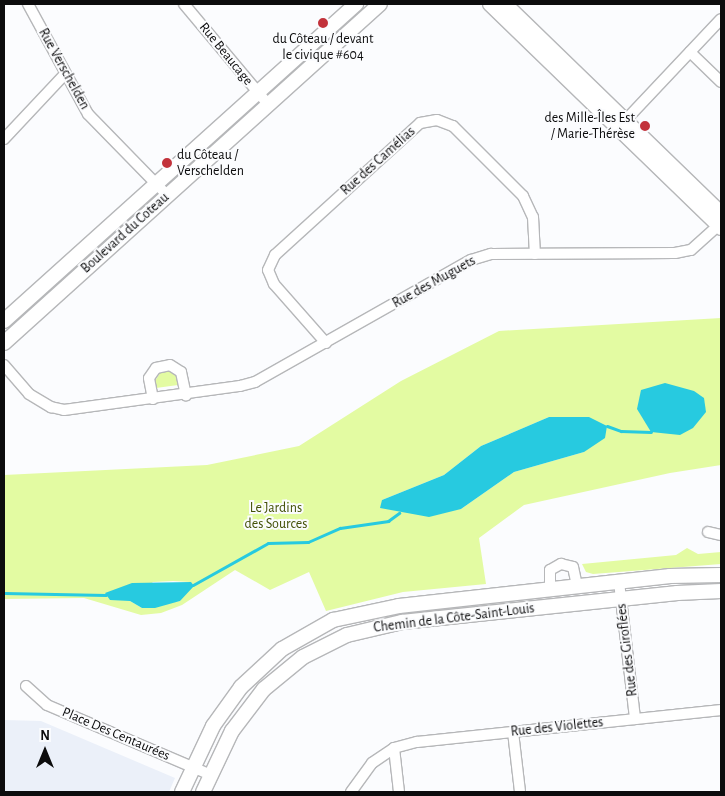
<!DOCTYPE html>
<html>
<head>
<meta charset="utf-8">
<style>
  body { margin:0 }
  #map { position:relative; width:725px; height:796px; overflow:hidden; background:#fbfcfe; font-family:"Alegreya Sans",sans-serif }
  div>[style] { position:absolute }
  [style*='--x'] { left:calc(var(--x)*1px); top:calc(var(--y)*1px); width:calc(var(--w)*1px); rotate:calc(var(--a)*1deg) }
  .built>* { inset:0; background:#ebf0f9 }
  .green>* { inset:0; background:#e3fba2 }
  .water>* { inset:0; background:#27cae0 }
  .stream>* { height:3px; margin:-1.5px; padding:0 1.5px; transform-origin:1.5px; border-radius:1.5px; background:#27cae0 }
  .roads { filter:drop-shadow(1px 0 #b6b7b9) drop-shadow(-1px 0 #b6b7b9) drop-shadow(0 1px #b6b7b9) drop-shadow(0 -1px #b6b7b9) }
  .street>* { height:10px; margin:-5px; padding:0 5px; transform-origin:5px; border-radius:5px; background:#fff }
  .secondary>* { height:14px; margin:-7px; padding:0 7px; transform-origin:7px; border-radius:7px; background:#fff }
  .dots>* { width:14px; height:14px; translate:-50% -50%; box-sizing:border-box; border:2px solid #fbfcfe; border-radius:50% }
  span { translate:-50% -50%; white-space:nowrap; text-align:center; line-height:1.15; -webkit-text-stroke:4px #fbfcfe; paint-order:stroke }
  .poi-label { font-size:14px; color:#0c0c0d }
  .right { translate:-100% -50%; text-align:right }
  .left { translate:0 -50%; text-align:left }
  .street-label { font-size:14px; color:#0c0c0d }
  .park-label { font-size:14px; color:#445208 }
  .frame { position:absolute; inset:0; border:5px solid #0c0c0d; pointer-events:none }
  .north { position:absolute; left:20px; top:726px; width:50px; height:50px; -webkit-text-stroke:4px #fbfcfe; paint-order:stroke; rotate:0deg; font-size:14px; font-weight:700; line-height:20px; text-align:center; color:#0c0c0d }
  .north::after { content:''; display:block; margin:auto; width:18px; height:22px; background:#0c0c0d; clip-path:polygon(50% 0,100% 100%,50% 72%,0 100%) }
</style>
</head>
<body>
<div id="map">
  <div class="built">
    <div style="clip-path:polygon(4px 720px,41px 721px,175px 778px,169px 792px,4px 792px)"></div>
  </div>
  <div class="green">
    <div style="clip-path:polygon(evenodd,721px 318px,721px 465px,670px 473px,524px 505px,479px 538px,486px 584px,403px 592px,326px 611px,309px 572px,270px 590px,235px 570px,182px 605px,161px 613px,141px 615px,84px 598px,4px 599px,4px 475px,207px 465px,299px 446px,401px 381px,499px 331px,721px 318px,549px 417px,589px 417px,584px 452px,514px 472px,461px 509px,382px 500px,444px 475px,481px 446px,549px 417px,721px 318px,153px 582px,173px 581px,190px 582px,180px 601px,142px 608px,130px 601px,153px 582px)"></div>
    <div style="clip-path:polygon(169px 371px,177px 375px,178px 385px,156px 388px,155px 381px,160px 373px)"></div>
    <div style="clip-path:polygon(687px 548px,698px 554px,721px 552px,721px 564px,593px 574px,586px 572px,582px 564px,676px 555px)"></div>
  </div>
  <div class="water">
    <div style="clip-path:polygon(665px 383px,694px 391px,704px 398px,706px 412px,693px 428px,680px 435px,651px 432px,637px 409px,641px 390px)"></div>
    <div style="clip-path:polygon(549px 417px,589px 417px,607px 426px,605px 438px,584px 452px,514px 472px,461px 509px,429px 517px,380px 508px,382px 500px,444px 475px,481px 446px)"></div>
    <div style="clip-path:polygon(191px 582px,194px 586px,180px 601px,155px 608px,142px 608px,130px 601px,110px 600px,105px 593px,132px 583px)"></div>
  </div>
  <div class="stream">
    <div style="--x:607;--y:426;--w:15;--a:20"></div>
    <div style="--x:621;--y:431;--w:30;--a:2"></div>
    <div style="--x:193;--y:585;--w:86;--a:-29.2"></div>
    <div style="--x:268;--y:543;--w:40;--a:-1.4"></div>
    <div style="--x:308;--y:542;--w:35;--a:-24"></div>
    <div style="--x:340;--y:528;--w:49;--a:-8.3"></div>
    <div style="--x:388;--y:521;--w:14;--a:-36"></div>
    <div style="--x:4;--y:593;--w:102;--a:1.1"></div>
  </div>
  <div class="roads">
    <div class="street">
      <div style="--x:28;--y:4;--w:125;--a:61.4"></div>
      <div style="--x:88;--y:114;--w:113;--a:45.7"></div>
      <div style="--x:184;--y:4;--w:131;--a:50"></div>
      <div style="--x:690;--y:52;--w:43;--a:44.1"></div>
      <div style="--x:622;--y:124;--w:144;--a:-46.7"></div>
      <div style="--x:4;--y:139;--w:89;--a:-46.8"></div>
      <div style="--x:326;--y:343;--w:79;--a:-131.4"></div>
      <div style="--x:274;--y:284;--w:15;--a:-113"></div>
      <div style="--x:268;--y:270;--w:17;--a:-65"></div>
      <div style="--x:275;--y:255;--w:196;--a:-42.3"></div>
      <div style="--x:420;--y:123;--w:17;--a:-10"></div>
      <div style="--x:437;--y:120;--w:17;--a:21"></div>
      <div style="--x:453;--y:126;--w:99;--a:45"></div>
      <div style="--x:523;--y:196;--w:23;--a:65"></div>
      <div style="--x:533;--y:217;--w:37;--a:87"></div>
      <div style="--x:4;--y:365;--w:38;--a:49"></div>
      <div style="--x:29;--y:394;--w:26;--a:31"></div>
      <div style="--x:51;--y:407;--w:13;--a:13"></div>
      <div style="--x:64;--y:410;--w:178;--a:-7.8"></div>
      <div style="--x:240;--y:386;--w:16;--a:-15"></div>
      <div style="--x:255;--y:382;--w:248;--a:-29.5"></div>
      <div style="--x:471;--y:260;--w:21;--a:-17"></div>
      <div style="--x:491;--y:254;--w:184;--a:-0.3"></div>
      <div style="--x:675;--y:253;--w:16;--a:-11"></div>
      <div style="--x:691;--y:250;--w:40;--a:-42"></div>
      <div style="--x:153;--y:399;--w:21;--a:-101"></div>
      <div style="--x:149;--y:378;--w:12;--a:-55"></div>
      <div style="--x:156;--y:368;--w:14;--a:-12"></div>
      <div style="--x:170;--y:365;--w:13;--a:32"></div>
      <div style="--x:181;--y:372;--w:24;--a:78"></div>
      <div style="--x:708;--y:532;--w:13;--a:13"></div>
      <div style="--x:619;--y:582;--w:138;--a:83.3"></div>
      <div style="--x:550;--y:589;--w:19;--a:-90"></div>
      <div style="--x:550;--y:570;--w:13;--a:-29"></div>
      <div style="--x:561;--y:564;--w:12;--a:14"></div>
      <div style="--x:573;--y:567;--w:19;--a:78"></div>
      <div style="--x:26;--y:686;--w:28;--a:42"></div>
      <div style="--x:47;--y:705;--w:178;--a:23.1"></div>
      <div style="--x:513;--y:732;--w:60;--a:83.3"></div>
      <div style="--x:394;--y:748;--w:44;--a:83.5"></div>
      <div style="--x:351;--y:792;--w:36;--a:-54"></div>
      <div style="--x:372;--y:763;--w:27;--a:-34"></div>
      <div style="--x:394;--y:748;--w:24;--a:-15"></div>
      <div style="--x:417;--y:742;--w:306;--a:-6"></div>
    </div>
    <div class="secondary">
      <div style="--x:490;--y:4;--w:322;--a:44.1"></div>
      <div style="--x:505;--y:4;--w:301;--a:44.1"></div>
      <div style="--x:4;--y:321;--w:474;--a:-42"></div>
      <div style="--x:4;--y:343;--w:506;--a:-42.04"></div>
      <div style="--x:182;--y:792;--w:73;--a:-64.8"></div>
      <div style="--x:213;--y:726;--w:48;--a:-54.3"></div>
      <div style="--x:241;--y:687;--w:56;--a:-42.8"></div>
      <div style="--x:282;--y:649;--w:59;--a:-29.6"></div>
      <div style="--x:333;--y:620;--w:67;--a:-12"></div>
      <div style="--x:399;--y:606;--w:273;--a:-6.3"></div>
      <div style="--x:670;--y:576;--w:51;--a:-1.1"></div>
      <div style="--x:203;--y:792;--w:68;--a:-64.6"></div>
      <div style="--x:232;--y:731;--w:53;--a:-52.7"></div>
      <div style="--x:264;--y:689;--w:50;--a:-39.4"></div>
      <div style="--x:303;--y:657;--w:49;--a:-26.6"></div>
      <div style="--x:347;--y:635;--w:57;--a:-13.3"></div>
      <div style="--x:402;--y:622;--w:277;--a:-6"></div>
      <div style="--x:677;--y:593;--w:44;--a:-2.6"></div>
    </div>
  </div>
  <div class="dots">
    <div style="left:323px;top:23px;background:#c2323b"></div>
    <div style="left:645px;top:126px;background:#c2323b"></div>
    <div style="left:167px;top:163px;background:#c2323b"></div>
  </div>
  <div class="poi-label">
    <span style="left:323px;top:47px">du Côteau / devant<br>le civique #604</span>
    <span class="right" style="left:635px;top:126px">des Mille-Îles Est<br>/ Marie-Thérèse</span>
    <span class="left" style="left:177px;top:163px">du Côteau /<br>Verschelden</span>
  </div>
  <div class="street-label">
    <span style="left:226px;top:54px;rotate:51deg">Rue Beaucage</span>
    <span style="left:64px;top:69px;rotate:61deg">Rue Verschelden</span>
    <span style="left:378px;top:161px;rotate:-42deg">Rue des Camélias</span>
    <span style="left:125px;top:233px;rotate:-42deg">Boulevard du Coteau</span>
    <span style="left:434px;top:282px;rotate:-29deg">Rue des Muguets</span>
    <span style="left:454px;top:618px;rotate:-7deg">Chemin de la Côte-Saint-Louis</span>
    <span style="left:627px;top:650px;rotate:-97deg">Rue des Giroflées</span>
    <span style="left:557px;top:727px;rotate:-6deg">Rue des Violettes</span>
    <span style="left:116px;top:734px;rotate:23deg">Place Des Centaurées</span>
  </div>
  <div class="park-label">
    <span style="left:276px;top:516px">Le Jardins<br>des Sources</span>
  </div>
  <div class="frame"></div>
  <div class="north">N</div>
</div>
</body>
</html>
